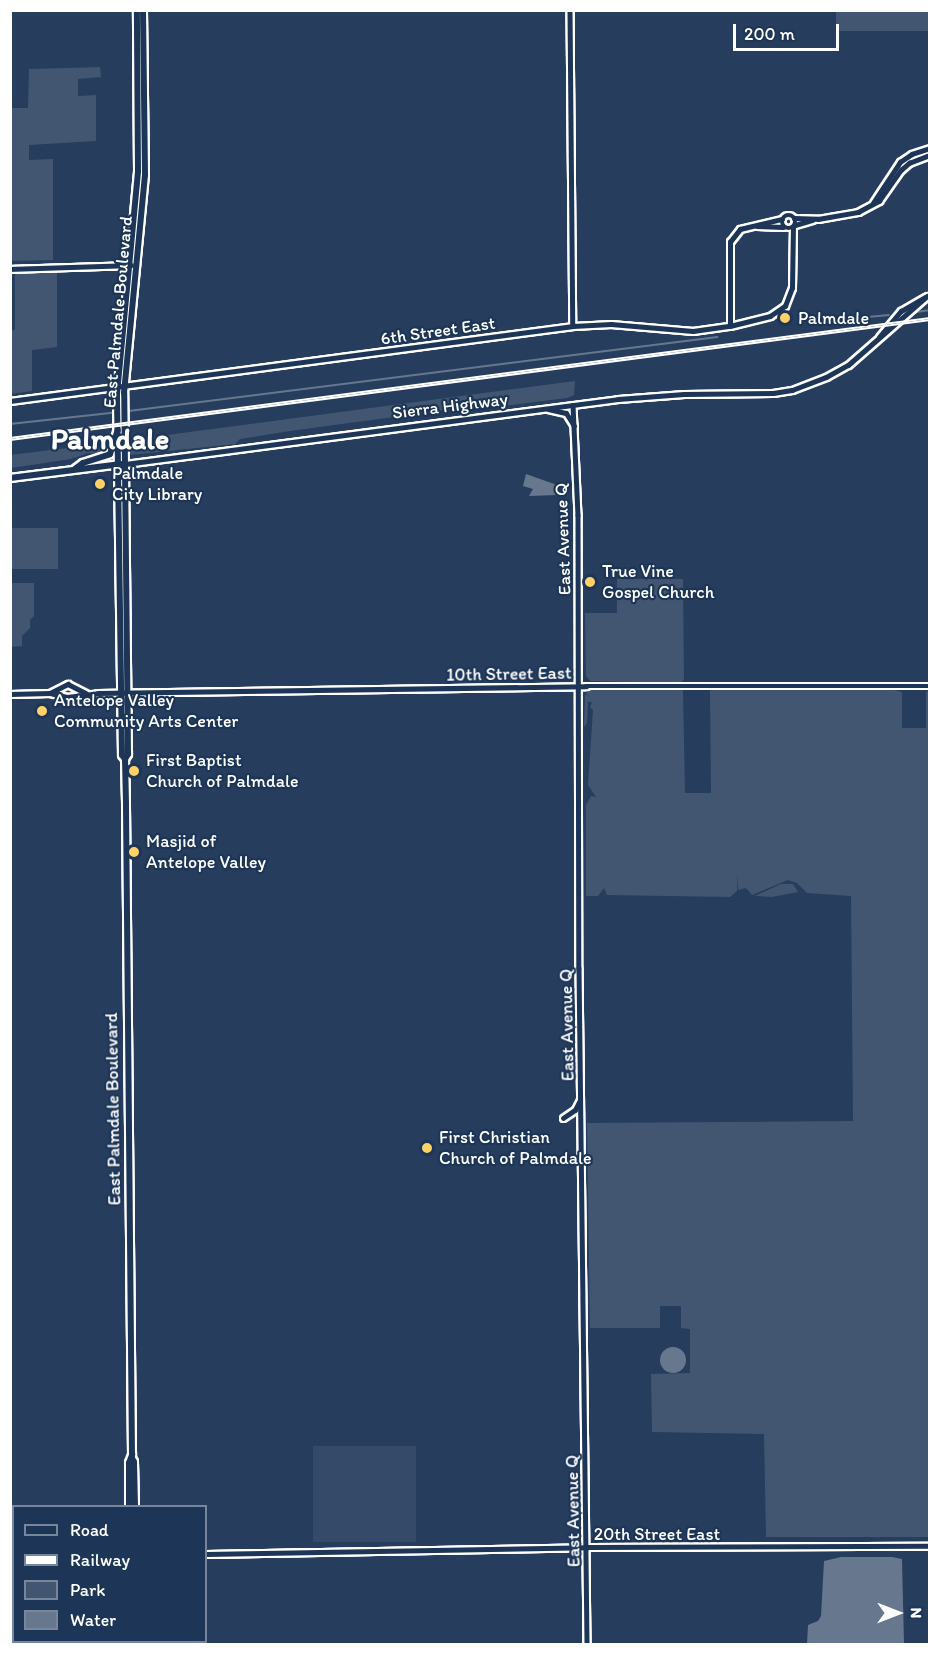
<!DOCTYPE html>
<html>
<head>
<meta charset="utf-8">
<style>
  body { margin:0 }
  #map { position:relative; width:940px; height:1655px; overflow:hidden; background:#263d5e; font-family:Itim,sans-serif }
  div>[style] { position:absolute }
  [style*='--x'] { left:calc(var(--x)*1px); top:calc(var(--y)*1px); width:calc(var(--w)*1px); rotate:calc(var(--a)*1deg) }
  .built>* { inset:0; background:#344a68; transform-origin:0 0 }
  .green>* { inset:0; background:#425672; transform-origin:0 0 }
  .water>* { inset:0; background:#67788e }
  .round { border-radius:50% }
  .stream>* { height:1.5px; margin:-0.75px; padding:0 0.75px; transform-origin:0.75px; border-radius:0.75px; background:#67788e }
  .roads { filter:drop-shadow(2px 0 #fff) drop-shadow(-2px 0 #fff) drop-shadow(0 2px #fff) drop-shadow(0 -2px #fff) }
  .secondary>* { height:4.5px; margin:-2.25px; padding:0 2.25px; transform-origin:2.25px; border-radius:2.25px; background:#1d3557 }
  .secondary>.ring { margin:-2.25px; padding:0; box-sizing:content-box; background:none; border:4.5px solid #1d3557; border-radius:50% }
  .primary>* { height:5px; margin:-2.5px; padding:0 2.5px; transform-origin:2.5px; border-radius:2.5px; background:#1d3557 }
  .highway>* { height:6px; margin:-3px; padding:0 3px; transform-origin:3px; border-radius:3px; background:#1d3557 }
  .rail>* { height:4px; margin-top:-2px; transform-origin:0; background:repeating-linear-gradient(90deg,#1d3557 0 4.5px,#fff 0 9px); box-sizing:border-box; border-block:2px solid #fff }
  .dots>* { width:16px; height:16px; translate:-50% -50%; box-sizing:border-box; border:3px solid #1d3557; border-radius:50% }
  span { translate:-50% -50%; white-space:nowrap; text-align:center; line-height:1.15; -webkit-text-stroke:4.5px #1d3557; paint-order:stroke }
  .street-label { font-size:18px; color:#fff }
  .poi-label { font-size:18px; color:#fff }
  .left { translate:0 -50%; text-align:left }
  .town-label { font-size:30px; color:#fff; font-weight:700 }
  .frame { position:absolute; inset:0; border:12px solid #fff; pointer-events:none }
  .legend { position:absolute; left:12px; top:1505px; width:195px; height:138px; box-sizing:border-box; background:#1d3557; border:2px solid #77869a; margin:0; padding:8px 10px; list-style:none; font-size:18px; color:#fff }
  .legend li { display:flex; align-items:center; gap:12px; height:30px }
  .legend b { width:30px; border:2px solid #77869a }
  .north { position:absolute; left:868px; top:1583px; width:60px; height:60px; -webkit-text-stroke:4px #1d3557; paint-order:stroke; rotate:90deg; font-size:16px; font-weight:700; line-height:24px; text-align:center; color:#fff }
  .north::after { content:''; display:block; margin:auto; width:21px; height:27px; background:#fff; clip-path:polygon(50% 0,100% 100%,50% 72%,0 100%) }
  .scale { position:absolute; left:733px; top:24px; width:106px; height:27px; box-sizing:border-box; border:3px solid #fff; border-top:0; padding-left:8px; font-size:18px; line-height:21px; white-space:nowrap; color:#fff; -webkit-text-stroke:4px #1d3557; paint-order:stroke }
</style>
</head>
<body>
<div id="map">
  <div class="built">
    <div style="left:416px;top:1446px;width:96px;height:103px;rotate:90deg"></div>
  </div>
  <div class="green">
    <div style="left:836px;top:11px;width:93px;height:20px"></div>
    <div style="clip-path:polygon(100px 67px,101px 77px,78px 79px,78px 96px,96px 95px,96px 141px,29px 145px,29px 160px,53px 159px,53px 260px,11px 261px,11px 108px,28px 108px,29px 69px)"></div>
    <div style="clip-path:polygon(57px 271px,57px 347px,32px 350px,32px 391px,11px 394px,10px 330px,15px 330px,15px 272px)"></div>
    <div style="clip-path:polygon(575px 381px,574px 395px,567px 398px,512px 405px,483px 405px,290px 431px,240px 439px,235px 444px,130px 455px,129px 440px)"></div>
    <div style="clip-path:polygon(109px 443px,109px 448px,104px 453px,88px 453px,71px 459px,11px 468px,10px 455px)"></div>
    <div style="left:12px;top:528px;width:46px;height:41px"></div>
    <div style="clip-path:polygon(617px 579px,683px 579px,684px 679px,681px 683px,590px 681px,586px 676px,585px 613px,617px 613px)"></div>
    <div style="clip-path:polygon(11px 583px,34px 583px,34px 616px,30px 620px,30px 628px,22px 636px,22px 646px,11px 647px)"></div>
    <div style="clip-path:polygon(891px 689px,902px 692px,902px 728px,926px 728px,926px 692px,930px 690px,929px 1537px,766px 1537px,764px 1434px,652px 1432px,651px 1374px,690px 1373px,690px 1329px,681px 1328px,681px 1306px,660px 1306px,660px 1328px,590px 1328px,587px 1123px,853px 1121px,851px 896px,807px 893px,797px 883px,788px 880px,752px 895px,746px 888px,738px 890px,738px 873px,737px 891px,730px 897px,607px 895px,604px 888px,598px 896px,586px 896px,586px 805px,591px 796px,596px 797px,588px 785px,593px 710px,590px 707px,592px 702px,588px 702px,587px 723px,584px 727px,585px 696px,589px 690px,683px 690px,685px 793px,711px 793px,710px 690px)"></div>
    <div style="clip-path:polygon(781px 884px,793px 884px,798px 892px,772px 897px,755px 896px)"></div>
  </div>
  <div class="water">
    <div style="clip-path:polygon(526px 474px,557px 485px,557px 495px,529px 496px,533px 489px,523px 486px)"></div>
    <div class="round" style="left:660px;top:1347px;width:26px;height:26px"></div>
    <div style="clip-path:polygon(841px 1557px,892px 1557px,902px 1559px,904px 1644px,807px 1644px,808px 1625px,818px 1621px,821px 1616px,824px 1561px)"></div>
  </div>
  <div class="stream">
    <div style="--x:916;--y:312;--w:14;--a:-8"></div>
    <div style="--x:825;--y:321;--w:64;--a:-5.4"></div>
    <div style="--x:129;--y:411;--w:593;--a:-7.17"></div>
    <div style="--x:10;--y:424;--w:103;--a:-6.2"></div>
  </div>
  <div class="roads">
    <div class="secondary">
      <div style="--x:570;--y:10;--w:316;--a:89.5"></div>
      <div style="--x:873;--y:203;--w:49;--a:-56.6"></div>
      <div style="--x:900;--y:162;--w:14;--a:-34"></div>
      <div style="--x:912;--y:154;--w:19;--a:-18"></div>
      <div class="ring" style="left:782px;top:215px;width:9.5px;height:9.5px"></div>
      <div style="--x:794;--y:218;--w:24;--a:2"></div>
      <div style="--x:818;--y:219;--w:41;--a:-9.9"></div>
      <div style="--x:858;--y:212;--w:24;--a:-28"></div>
      <div style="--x:879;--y:201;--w:38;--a:-55"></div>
      <div style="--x:901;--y:170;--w:11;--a:-41"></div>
      <div style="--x:909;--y:163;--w:22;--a:-21"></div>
      <div style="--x:795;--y:225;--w:18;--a:-16"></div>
      <div style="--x:757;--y:226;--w:26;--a:2"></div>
      <div style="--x:10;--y:269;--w:121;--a:-1.9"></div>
      <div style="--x:730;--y:326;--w:84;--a:-90"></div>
      <div style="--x:730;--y:242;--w:16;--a:-52"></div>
      <div style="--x:740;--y:229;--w:43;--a:-13.4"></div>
      <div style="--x:10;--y:401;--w:568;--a:-7.59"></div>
      <div style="--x:573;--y:326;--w:38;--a:-3"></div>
      <div style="--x:611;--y:324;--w:82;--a:4.9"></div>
      <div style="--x:693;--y:331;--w:37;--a:-8"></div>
      <div style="--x:730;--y:326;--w:41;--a:-14"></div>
      <div style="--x:770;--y:316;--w:18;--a:-34"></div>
      <div style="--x:785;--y:306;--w:19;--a:-69"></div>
      <div style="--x:792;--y:288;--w:61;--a:-89.1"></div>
      <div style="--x:573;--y:405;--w:110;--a:87.4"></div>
      <div style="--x:578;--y:515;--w:453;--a:89.9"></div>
      <div style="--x:579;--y:968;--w:676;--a:89.32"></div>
      <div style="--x:50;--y:693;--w:20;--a:-27"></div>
      <div style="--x:68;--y:684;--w:20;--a:27"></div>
      <div style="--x:10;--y:694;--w:40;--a:-1.4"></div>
      <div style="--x:50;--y:693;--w:17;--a:13"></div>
      <div style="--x:67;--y:697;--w:31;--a:-7"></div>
      <div style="--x:98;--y:693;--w:488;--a:-0.8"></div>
      <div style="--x:586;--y:686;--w:344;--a:0"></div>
      <div style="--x:563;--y:1118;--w:14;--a:-34"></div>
      <div style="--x:575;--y:1110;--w:11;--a:-63"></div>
      <div style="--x:206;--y:1554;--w:382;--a:-1"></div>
      <div style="--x:588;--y:1547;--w:342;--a:-0.2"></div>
      <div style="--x:10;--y:1558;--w:4;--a:0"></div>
    </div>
    <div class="primary">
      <div style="--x:879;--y:337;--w:34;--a:-50"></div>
      <div style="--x:901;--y:311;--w:28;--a:-30"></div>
      <div style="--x:548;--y:409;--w:18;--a:13"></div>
      <div style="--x:566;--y:413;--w:15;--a:58"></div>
      <div style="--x:125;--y:464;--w:497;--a:-7.5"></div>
      <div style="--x:618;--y:399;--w:66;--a:-4.3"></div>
      <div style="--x:684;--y:394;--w:89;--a:-0.6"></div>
      <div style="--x:773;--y:393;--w:19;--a:-9"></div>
      <div style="--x:792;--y:390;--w:36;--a:-21"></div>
      <div style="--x:826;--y:377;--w:25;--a:-29"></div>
      <div style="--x:848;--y:365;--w:105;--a:-41.1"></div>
    </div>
    <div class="highway">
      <div style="--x:75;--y:469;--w:10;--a:-37"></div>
      <div style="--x:83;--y:463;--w:28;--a:-18"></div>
      <div style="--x:110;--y:454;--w:25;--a:-72"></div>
      <div style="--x:10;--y:478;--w:112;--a:-7.2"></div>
      <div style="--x:125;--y:759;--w:6;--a:-59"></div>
      <div style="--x:128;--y:754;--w:361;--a:-90.6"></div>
      <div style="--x:124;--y:393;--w:219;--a:-84.5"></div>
      <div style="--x:145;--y:175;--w:165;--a:-90.7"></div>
      <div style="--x:132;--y:1458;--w:4;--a:63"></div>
      <div style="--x:134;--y:1462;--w:44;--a:88.7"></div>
      <div style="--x:129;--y:1506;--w:43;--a:-90"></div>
      <div style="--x:129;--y:1463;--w:9;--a:-69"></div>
      <div style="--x:132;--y:1455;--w:652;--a:-90.53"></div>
      <div style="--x:126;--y:803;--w:44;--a:-91.3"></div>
      <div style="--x:125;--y:759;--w:5;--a:-127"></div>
      <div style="--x:122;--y:755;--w:361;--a:-90.8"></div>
      <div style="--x:117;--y:394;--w:224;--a:-84.6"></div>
      <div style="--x:138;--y:171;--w:161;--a:-90.4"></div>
      <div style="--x:153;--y:1642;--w:2;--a:63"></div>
    </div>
  </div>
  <div class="rail">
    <div style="--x:10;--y:439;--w:928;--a:-7.43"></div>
  </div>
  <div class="dots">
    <div style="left:785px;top:318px;background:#ffd166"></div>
    <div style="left:100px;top:484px;background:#ffd166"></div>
    <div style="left:590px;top:582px;background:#ffd166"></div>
    <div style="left:42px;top:711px;background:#ffd166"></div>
    <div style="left:134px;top:771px;background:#ffd166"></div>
    <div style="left:134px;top:852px;background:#ffd166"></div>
    <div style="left:427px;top:1148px;background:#ffd166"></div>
  </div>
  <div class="street-label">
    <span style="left:118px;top:312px;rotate:-85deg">East Palmdale Boulevard</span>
    <span style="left:438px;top:331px;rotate:-8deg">6th Street East</span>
    <span style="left:450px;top:406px;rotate:-7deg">Sierra Highway</span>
    <span style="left:563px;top:539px;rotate:-92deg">East Avenue Q</span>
    <span style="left:509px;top:674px;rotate:-1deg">10th Street East</span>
    <span style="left:567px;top:1025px;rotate:-91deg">East Avenue Q</span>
    <span style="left:113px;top:1109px;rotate:-91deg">East Palmdale Boulevard</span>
    <span style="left:573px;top:1511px;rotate:-91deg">East Avenue Q</span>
    <span style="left:657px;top:1534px">20th Street East</span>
  </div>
  <div class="poi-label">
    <span class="left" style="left:798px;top:318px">Palmdale</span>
    <span class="left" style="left:112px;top:484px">Palmdale<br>City Library</span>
    <span class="left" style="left:602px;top:582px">True Vine<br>Gospel Church</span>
    <span class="left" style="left:54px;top:711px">Antelope Valley<br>Community Arts Center</span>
    <span class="left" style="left:146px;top:771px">First Baptist<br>Church of Palmdale</span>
    <span class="left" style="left:146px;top:852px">Masjid of<br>Antelope Valley</span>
    <span class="left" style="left:439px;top:1148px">First Christian<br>Church of Palmdale</span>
  </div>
  <div class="town-label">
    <span style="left:110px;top:439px">Palmdale</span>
  </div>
  <div class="frame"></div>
  <ul class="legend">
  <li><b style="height:8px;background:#1d3557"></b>Road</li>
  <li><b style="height:8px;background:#fff"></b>Railway</li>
  <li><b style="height:16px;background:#425672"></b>Park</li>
  <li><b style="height:16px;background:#67788e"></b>Water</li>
  </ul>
  <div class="north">N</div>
  <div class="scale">200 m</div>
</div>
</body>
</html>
